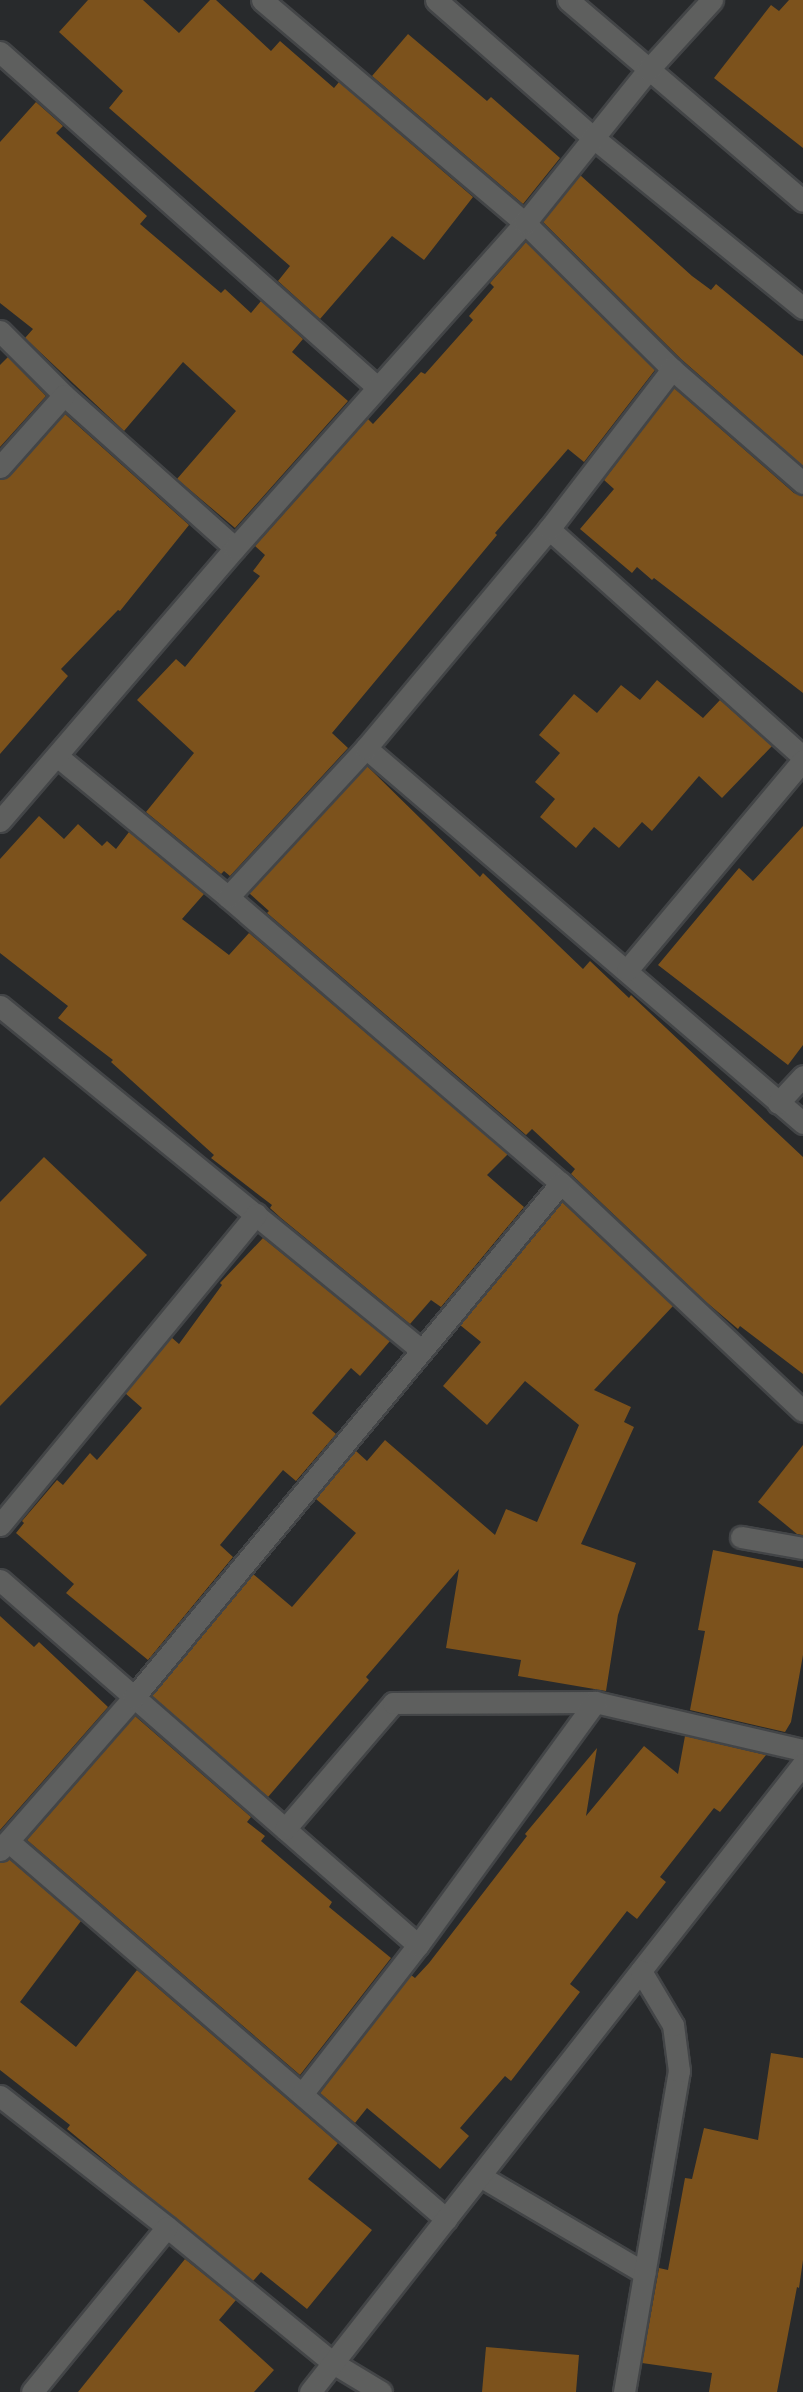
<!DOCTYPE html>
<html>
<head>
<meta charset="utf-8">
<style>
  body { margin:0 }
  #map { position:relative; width:803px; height:2392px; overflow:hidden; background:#282a2c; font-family:"Alegreya Sans",sans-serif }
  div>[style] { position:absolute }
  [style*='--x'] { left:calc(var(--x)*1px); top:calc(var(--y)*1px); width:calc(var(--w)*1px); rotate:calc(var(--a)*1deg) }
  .building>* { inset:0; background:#7c521c }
  .roads { filter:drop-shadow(2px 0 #434547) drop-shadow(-2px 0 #434547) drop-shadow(0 2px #434547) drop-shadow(0 -2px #434547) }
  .minor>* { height:21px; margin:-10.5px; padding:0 10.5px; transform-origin:10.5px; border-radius:10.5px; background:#5e5f5e }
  span { translate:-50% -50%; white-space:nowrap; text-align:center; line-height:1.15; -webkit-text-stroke:6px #111213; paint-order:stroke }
</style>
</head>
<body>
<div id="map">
  <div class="building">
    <div style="clip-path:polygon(88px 0,143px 0,179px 33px,210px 0,216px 0,271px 51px,280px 41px,334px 88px,339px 82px,473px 197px,424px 260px,392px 236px,320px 319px,278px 281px,290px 266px,109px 108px,123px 91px,59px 32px)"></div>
    <div style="clip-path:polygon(789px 0,803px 0,803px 148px,714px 78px,771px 5px,779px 11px)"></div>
    <div style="clip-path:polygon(408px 34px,487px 101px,491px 97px,560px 158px,523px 204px,372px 76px)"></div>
    <div style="clip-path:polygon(36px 102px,63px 126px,56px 133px,147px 216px,140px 224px,221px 293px,225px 289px,251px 313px,261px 301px,303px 339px,292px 352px,348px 401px,235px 528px,177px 479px,236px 411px,183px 362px,124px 431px,25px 338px,33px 329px,0 303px,0 142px)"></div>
    <div style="clip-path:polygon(580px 175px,692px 276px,711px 290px,716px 284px,803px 356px,803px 466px,681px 359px,543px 222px)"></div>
    <div style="clip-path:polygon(526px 242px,655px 370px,584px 462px,568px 449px,495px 533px,497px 535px,332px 733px,348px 748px,230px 876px,224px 871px,221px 874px,146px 812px,194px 753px,137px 700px,176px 659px,185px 667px,260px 576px,253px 571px,265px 555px,255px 546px,368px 419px,373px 424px,421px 372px,425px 374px,473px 320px,469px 316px,494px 287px,490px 283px)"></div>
    <div style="clip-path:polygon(8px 357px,46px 396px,0 447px,0 365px)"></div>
    <div style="clip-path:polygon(674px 388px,794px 493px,803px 496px,803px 693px,654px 578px,652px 580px,637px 567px,632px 573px,580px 529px,614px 489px,604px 480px)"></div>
    <div style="clip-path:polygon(65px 414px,189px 525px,120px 611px,118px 610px,61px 669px,68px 676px,0 754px,0 480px,10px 476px)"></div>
    <div style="clip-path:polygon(657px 680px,703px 718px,720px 700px,772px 746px,722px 798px,699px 776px,652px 831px,642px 822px,619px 848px,594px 827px,576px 848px,540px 817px,555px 799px,535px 782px,560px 753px,539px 735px,574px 694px,597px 713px,621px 685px,640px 700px)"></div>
    <div style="clip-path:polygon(367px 766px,480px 877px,483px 873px,583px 969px,590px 961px,629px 998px,631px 995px,803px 1157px,803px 1374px,740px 1326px,738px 1329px,705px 1301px,571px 1174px,575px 1169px,532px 1129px,526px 1135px,267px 913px,269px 911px,249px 893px)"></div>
    <div style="clip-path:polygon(39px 816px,64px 839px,78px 824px,102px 846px,107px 841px,116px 849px,129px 832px,204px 894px,182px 919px,229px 955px,249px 933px,508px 1154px,487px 1175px,524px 1207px,441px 1307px,431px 1300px,410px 1324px,281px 1218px,270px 1208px,272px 1205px,211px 1158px,214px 1155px,111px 1062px,113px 1060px,58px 1018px,68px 1006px,0 953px,0 859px)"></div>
    <div style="clip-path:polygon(803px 826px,803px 1045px,788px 1065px,658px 965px,739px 868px,753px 881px)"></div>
    <div style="clip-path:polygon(44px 1157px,147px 1255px,0 1406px,0 1202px)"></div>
    <div style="clip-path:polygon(562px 1202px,673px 1306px,594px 1390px,631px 1407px,624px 1422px,634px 1427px,581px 1544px,636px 1563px,618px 1615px,606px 1691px,518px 1676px,521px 1660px,446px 1648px,459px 1569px,366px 1677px,369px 1680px,268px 1797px,152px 1696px,253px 1574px,292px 1607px,356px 1533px,316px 1499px,356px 1451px,367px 1461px,385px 1440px,495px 1535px,506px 1509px,537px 1522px,579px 1425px,525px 1381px,487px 1425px,443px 1386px,481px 1342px,460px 1325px)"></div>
    <div style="clip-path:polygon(263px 1238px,390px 1341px,360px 1376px,351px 1368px,312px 1413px,336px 1434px,296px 1481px,283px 1470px,220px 1545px,233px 1557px,148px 1660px,66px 1593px,74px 1584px,16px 1533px,24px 1523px,22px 1521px,57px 1480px,63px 1485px,90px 1453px,97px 1460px,142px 1408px,125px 1393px,171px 1337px,179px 1344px,222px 1285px,220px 1283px)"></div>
    <div style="clip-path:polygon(803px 1445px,803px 1535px,797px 1534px,758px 1502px)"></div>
    <div style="clip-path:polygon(713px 1550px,803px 1568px,803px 1655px,791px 1722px,785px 1732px,690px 1710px,705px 1631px,698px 1630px)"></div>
    <div style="clip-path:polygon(0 1616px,34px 1647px,39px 1642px,108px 1707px,0 1830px)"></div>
    <div style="clip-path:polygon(135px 1716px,251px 1817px,247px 1822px,265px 1836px,261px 1841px,332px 1902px,329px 1907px,391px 1958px,300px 2075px,27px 1840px)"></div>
    <div style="clip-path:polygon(685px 1736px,766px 1755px,720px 1812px,714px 1808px,660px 1877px,666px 1882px,637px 1919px,627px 1911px,570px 1984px,580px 1992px,511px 2081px,505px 2076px,460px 2128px,469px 2136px,440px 2169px,367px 2108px,355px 2123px,320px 2093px,411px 1975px,415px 1978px,429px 1963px,527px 1836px,525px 1834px,597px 1748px,586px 1816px,644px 1746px,678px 1774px)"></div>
    <div style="clip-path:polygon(9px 1859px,81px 1921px,20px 2002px,76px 2047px,137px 1970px,338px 2143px,308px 2179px,372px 2230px,307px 2309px,261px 2272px,253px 2281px,131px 2182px,67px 2129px,70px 2125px,0 2070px,0 1863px)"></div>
    <div style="clip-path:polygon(771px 2053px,803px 2058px,803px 2260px,799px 2288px,797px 2287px,777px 2392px,709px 2392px,712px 2373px,642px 2363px,659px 2268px,668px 2270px,685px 2178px,692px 2179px,704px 2128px,758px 2140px)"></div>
    <div style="clip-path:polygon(185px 2259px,236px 2300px,219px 2320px,274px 2370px,254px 2392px,78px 2392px)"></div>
    <div style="clip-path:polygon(486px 2347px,579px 2355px,576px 2392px,482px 2392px)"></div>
  </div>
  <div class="roads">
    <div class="minor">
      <div style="--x:262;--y:0;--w:345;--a:40.3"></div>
      <div style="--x:525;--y:223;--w:207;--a:44.8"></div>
      <div style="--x:672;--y:369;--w:174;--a:41"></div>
      <div style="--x:436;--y:0;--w:211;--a:41.2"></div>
      <div style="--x:595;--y:139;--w:268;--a:39.1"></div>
      <div style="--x:568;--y:0;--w:309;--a:40.5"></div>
      <div style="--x:0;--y:52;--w:504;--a:41.62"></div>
      <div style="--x:0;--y:331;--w:91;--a:45"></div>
      <div style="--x:64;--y:395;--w:229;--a:41.8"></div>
      <div style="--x:0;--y:467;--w:96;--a:-48.4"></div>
      <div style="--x:549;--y:529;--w:341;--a:41.9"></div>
      <div style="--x:366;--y:748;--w:576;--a:40.63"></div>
      <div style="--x:57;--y:756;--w:222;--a:39.5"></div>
      <div style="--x:228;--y:897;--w:439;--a:40.7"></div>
      <div style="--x:561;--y:1183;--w:332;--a:43.3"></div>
      <div style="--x:0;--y:821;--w:360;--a:-49.3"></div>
      <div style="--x:235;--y:548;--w:436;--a:-48.3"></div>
      <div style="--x:525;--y:223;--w:196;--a:-51.2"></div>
      <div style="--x:648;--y:70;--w:95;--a:-47.6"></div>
      <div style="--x:228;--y:897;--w:203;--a:-47.2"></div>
      <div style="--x:366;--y:748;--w:285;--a:-50.1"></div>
      <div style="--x:549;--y:529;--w:202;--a:-52.4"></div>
      <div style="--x:627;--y:970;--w:274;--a:-50"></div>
      <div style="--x:0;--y:1006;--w:544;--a:39.25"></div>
      <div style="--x:778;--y:1103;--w:37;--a:-47"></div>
      <div style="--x:0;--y:1525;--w:403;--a:-50.5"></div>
      <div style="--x:741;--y:1537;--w:63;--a:10.1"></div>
      <div style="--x:0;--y:1580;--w:555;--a:41.13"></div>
      <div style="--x:285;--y:1829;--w:166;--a:-49.4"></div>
      <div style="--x:393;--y:1703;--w:202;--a:-0.3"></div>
      <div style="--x:595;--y:1702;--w:213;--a:13"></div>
      <div style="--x:8;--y:1841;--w:579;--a:40.79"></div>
      <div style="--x:0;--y:1850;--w:203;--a:-48.8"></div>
      <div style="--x:134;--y:1697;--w:668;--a:-50.28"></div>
      <div style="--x:302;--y:2094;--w:189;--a:-52.1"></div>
      <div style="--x:418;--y:1945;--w:301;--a:-53.9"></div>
      <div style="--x:0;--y:2096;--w:212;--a:38.1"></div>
      <div style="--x:167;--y:2227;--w:215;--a:39.3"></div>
      <div style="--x:333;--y:2363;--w:56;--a:31.1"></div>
      <div style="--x:480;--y:2176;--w:191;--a:30.5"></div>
      <div style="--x:32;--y:2392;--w:213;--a:-50.7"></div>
      <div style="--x:310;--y:2392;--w:798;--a:-51.87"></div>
      <div style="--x:624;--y:2392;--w:326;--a:-80.3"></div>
      <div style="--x:679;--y:2071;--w:46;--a:-97.4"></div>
      <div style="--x:673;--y:2025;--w:63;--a:-120.7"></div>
    </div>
  </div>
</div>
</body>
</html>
